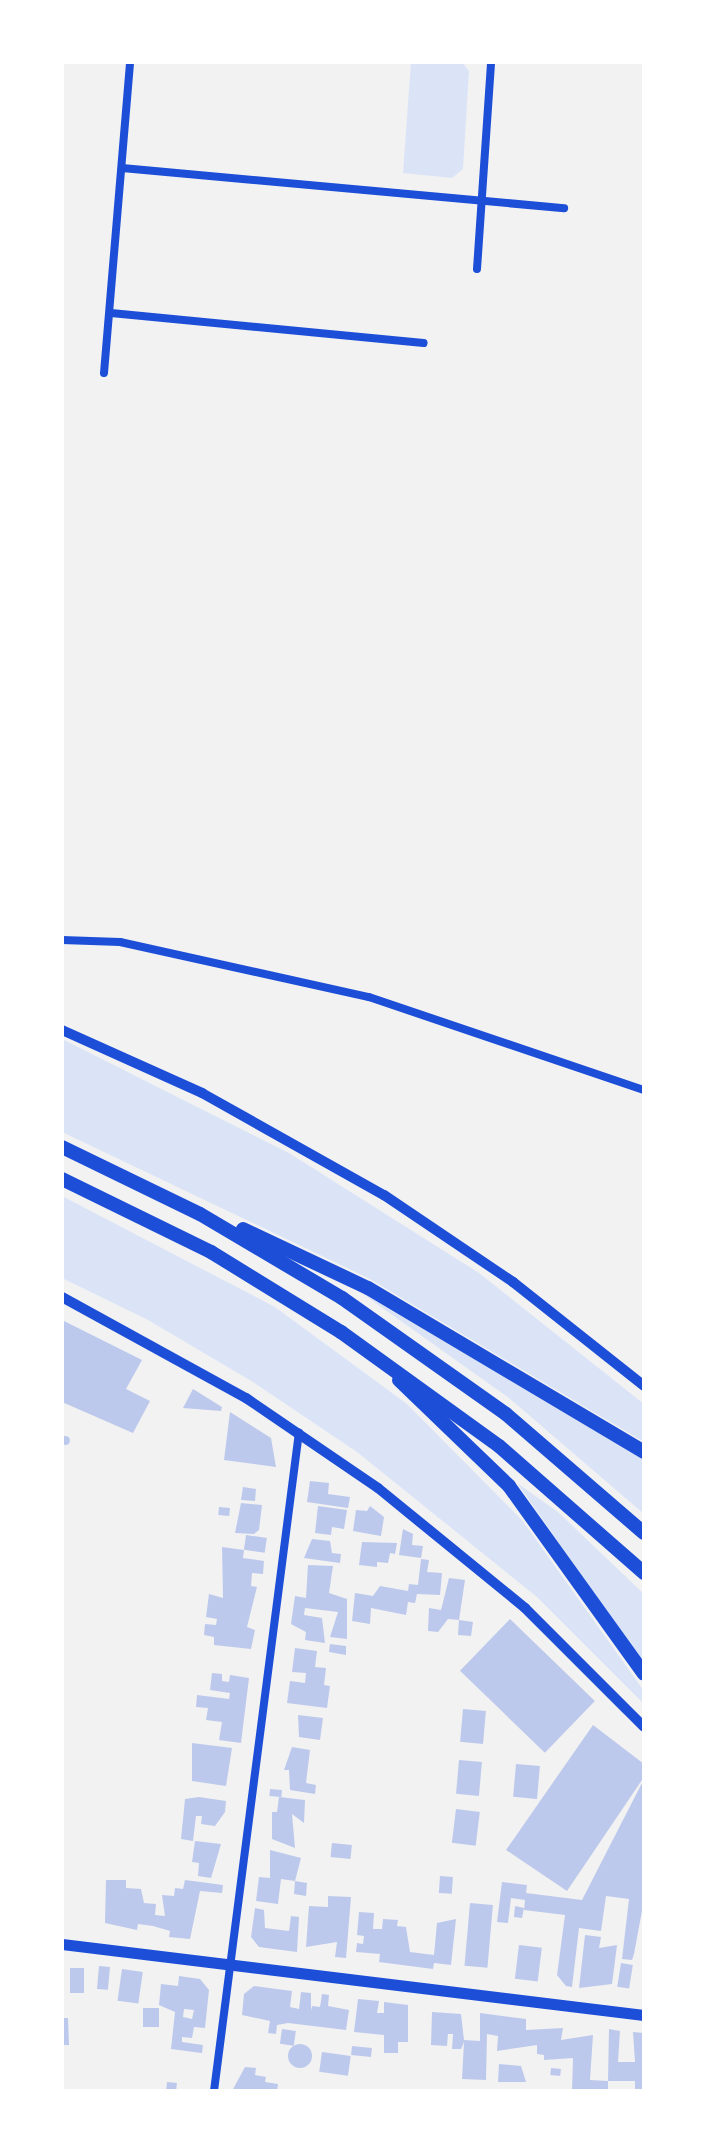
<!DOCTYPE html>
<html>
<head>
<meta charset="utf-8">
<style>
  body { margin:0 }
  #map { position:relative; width:706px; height:2153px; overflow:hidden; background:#f2f2f2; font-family:"Roboto Condensed",sans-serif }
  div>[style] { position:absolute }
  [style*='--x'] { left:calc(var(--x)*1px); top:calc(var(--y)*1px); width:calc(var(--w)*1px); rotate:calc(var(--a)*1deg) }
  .green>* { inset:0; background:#dbe4f7 }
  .building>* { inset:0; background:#bdc9ec; transform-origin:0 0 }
  .round { border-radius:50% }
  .minor>* { height:8px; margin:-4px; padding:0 4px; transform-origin:4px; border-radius:4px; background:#1d4ed8 }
  .tertiary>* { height:10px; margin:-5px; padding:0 5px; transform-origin:5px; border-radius:5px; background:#1d4ed8 }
  .secondary>* { height:11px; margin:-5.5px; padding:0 5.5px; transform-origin:5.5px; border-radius:5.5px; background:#1d4ed8 }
  .motorway>* { height:14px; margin:-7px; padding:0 7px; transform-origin:7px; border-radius:7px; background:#1d4ed8 }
  span { translate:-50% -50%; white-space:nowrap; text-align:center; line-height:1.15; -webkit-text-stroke:6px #fff; paint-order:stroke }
  .frame { position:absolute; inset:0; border:64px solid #fff; pointer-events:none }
</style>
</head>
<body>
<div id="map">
  <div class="green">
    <div style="clip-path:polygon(411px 62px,462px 62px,469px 71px,463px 169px,452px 178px,403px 173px)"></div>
    <div style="clip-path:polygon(62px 1039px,289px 1153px,479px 1273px,644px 1404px,644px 1442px,368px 1278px,62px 1132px)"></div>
    <div style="clip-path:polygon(62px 1196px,275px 1307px,407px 1404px,522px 1520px,644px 1691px,644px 1704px,537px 1597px,357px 1452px,253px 1382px,148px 1320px,62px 1278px)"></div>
    <div style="clip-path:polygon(360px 1292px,644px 1459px,644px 1514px,509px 1398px)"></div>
    <div style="clip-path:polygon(517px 1483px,558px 1512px,644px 1594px,644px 1664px)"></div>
  </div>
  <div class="building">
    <div style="clip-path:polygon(62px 1320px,142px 1360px,126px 1389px,150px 1401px,133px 1433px,62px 1402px)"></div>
    <div style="clip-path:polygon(193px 1389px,222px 1407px,221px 1411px,183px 1408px)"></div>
    <div style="clip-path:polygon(230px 1412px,271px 1438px,276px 1467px,224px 1460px)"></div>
    <div class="round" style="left:60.5px;top:1435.5px;width:9px;height:9px"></div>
    <div style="clip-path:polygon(310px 1481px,329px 1483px,328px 1494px,350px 1497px,348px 1508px,307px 1502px)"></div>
    <div style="clip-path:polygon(243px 1487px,256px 1489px,255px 1501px,241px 1500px)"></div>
    <div style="clip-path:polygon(241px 1503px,262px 1505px,259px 1530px,254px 1534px,235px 1533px)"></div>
    <div style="clip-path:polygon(318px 1506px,347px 1510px,344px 1529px,332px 1527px,331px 1535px,315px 1533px)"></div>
    <div style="clip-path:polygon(370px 1506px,384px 1517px,381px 1536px,353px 1531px,356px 1510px,367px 1511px)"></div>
    <div style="left:219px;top:1507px;width:11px;height:8px;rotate:5deg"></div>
    <div style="clip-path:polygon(403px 1529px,413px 1534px,412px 1545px,423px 1546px,421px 1558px,399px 1555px)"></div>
    <div style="left:246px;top:1535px;width:21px;height:15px;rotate:8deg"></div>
    <div style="clip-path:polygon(312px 1539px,330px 1541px,332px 1553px,341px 1554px,340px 1563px,304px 1558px)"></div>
    <div style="clip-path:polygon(362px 1542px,397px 1543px,395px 1554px,390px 1553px,388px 1563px,377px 1562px,377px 1567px,359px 1565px)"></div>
    <div style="clip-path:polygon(222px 1547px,244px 1550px,243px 1558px,264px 1561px,263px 1574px,252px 1573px,251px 1586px,257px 1587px,247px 1627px,255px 1630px,251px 1649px,214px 1645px,214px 1637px,204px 1635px,205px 1624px,216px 1625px,217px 1619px,206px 1617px,209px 1594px,223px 1598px)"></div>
    <div style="clip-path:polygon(421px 1559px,429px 1560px,427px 1572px,442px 1573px,440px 1595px,417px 1594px,415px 1603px,408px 1602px,406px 1615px,371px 1608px,370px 1624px,352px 1621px,355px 1593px,373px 1596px,380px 1586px,408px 1591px,409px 1584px,418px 1585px)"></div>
    <div style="clip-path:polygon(308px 1565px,333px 1566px,329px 1593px,347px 1599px,347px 1639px,330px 1637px,338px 1612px,305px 1608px,304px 1615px,322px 1618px,325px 1643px,305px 1640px,306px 1632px,291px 1624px,295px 1596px,306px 1598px)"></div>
    <div style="clip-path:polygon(449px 1578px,465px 1580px,459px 1620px,473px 1622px,471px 1636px,458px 1635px,459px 1620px,448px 1619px,438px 1632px,428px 1631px,429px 1608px,441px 1610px)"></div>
    <div style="left:510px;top:1619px;width:118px;height:72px;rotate:44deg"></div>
    <div style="clip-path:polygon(330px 1644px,346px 1646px,346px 1655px,329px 1652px)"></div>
    <div style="clip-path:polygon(295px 1648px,317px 1651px,315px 1667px,326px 1668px,324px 1685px,330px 1686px,327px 1708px,287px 1703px,290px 1681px,305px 1683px,306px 1673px,292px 1672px)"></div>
    <div style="clip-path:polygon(212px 1673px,222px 1674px,222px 1681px,229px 1682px,230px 1675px,249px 1678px,241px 1743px,219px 1740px,222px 1722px,206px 1720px,208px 1708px,196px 1707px,197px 1695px,229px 1699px,230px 1693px,210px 1690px)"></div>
    <div style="left:463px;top:1709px;width:23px;height:33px;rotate:5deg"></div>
    <div style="clip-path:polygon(298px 1715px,323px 1718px,320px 1740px,299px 1737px)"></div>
    <div style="clip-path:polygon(593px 1725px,644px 1764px,644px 1777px,567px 1891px,506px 1850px)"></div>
    <div style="clip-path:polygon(192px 1743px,232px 1748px,226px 1786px,192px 1781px)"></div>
    <div style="clip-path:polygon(292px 1747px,310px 1750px,306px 1783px,316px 1785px,315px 1794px,290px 1790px,289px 1770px,284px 1770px)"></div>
    <div style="left:459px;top:1760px;width:23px;height:34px;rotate:5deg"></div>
    <div style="left:516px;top:1764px;width:24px;height:33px;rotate:5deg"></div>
    <div style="clip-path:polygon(644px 1779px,644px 1900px,634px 1954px,632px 1960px,622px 1959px,629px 1899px,606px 1896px,601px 1931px,579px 1928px,572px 1987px,566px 1986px,557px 1975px,565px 1915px,524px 1910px,525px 1900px,511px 1898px,508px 1923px,497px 1922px,502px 1882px,527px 1885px,526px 1893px,582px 1900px)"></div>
    <div style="left:270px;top:1789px;width:12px;height:7px;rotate:5deg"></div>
    <div style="clip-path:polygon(199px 1797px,226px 1801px,225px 1812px,215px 1826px,201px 1824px,202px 1816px,196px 1816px,193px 1841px,181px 1839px,185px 1799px)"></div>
    <div style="clip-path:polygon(279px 1797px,305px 1800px,304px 1823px,292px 1814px,295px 1848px,272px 1839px,272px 1812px,277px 1812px)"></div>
    <div style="left:456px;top:1809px;width:24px;height:34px;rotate:7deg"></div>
    <div style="clip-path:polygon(195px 1841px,221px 1844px,211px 1878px,198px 1876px,199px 1863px,192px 1862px)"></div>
    <div style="left:332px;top:1843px;width:20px;height:14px;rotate:6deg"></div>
    <div style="clip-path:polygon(270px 1850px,301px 1858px,295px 1881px,307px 1883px,306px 1896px,294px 1894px,295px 1881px,281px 1879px,278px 1904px,256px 1901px,259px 1877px,270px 1878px)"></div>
    <div style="left:440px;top:1876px;width:13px;height:17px;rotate:4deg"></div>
    <div style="clip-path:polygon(106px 1880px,126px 1880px,126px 1888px,141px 1889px,144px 1903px,156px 1904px,155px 1915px,165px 1916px,162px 1895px,174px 1896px,175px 1888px,183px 1889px,185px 1880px,223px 1885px,222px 1893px,200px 1891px,190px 1939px,169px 1937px,170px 1931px,153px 1926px,138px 1924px,137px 1930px,105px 1923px)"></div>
    <div style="clip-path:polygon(328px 1896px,351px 1897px,346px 1958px,335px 1957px,337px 1942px,306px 1947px,309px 1906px,328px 1907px)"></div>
    <div style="left:470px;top:1903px;width:23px;height:63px;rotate:5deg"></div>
    <div style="clip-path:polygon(515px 1906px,524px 1908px,522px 1918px,514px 1917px)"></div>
    <div style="clip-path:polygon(255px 1908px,264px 1910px,265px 1928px,289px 1931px,291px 1916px,299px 1917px,297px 1952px,259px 1947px,251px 1937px)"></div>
    <div style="clip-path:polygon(359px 1912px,374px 1913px,373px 1929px,382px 1929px,383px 1919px,398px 1920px,397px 1926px,406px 1927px,410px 1952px,434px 1955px,437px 1923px,456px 1919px,451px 1965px,434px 1963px,433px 1969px,379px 1962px,380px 1954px,356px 1952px,357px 1943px,363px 1944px,364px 1936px,357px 1935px)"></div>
    <div style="clip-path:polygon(585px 1935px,601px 1937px,599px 1948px,617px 1945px,612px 1984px,579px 1988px)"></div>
    <div style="left:519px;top:1945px;width:23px;height:34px;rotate:7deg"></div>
    <div style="left:621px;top:1963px;width:12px;height:24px;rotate:9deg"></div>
    <div style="left:99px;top:1966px;width:11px;height:23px;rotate:5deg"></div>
    <div style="left:70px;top:1968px;width:14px;height:25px"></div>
    <div style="left:122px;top:1969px;width:21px;height:32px;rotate:8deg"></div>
    <div style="clip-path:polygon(evenodd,179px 1976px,200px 1979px,209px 1990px,205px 2028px,194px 2027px,192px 2038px,182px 2037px,182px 2042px,203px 2045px,202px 2053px,171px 2049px,175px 2012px,159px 2005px,161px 1984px,178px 1986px,179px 1976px,184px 2009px,194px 2010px,192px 2019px,183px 2017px,184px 2009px)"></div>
    <div style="clip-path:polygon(254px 1986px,292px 1991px,290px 2007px,299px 2009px,301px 1992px,311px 1993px,311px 2011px,312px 2006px,320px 2007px,322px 1994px,329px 1995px,328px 2006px,349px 2010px,346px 2030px,288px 2023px,277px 2025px,276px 2034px,268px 2033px,270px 2021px,242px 2015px,244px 1994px)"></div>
    <div style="clip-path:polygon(358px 1999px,379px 2001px,377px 2013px,384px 2013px,384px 2002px,408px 2005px,408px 2042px,398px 2042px,398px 2053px,384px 2053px,384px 2035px,354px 2032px)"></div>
    <div style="left:143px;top:2008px;width:16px;height:19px"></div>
    <div style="clip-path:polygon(432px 2012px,461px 2014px,464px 2040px,480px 2041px,480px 2013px,526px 2019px,526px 2030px,563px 2028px,561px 2040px,593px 2035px,590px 2080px,608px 2081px,608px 2091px,572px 2091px,573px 2058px,544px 2060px,544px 2055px,537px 2054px,537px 2045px,497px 2051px,498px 2036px,487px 2034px,486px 2080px,462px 2079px,464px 2042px,461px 2049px,452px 2049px,453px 2034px,448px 2034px,447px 2046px,431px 2045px)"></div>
    <div style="clip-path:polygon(62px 2018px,68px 2018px,69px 2045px,62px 2045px)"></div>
    <div style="left:282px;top:2029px;width:14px;height:15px;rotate:8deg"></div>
    <div style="clip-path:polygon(609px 2029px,620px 2031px,618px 2062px,635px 2062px,633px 2032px,644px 2033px,644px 2091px,635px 2091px,635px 2081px,608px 2081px)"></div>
    <div class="round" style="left:288px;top:2044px;width:24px;height:24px"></div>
    <div style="left:352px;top:2046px;width:20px;height:9px;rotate:6deg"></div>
    <div style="left:322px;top:2052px;width:29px;height:20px;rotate:8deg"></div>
    <div style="clip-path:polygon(499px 2064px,521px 2066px,526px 2082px,498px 2082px)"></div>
    <div style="clip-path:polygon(245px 2067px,256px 2068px,255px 2075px,266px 2077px,265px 2082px,278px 2084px,277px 2091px,232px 2091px)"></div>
    <div style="left:551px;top:2068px;width:10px;height:7px;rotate:6deg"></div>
    <div style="left:167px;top:2082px;width:10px;height:9px;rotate:6deg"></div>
  </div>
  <div class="minor">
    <div style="--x:122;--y:168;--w:444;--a:5.2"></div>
    <div style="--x:477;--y:269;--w:207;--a:-86.1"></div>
    <div style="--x:111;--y:313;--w:314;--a:5.5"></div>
    <div style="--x:104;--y:373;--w:312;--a:-85.2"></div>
    <div style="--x:62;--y:940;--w:58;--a:2"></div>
    <div style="--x:120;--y:942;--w:255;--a:12.5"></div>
    <div style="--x:369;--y:997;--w:290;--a:18.7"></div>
    <div style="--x:214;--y:2091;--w:664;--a:-82.65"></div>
  </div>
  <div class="tertiary">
    <div style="--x:62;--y:1030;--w:154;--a:24.2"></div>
    <div style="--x:202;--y:1093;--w:209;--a:29.3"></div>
    <div style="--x:384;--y:1195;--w:156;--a:34"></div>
    <div style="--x:513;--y:1282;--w:167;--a:38.4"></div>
    <div style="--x:62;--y:1297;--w:210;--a:28.8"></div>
    <div style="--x:246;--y:1398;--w:160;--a:34.3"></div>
    <div style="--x:378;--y:1488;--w:190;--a:39.2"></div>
    <div style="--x:525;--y:1608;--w:168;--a:45"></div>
  </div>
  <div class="secondary">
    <div style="--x:62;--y:1944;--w:586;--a:6.96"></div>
  </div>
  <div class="motorway">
    <div style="--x:62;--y:1147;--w:153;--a:25.9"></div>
    <div style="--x:200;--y:1214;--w:165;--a:30.6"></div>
    <div style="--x:342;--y:1298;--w:201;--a:35.3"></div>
    <div style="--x:506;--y:1414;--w:182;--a:40.8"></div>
    <div style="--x:62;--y:1179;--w:166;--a:26.1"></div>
    <div style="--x:211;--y:1252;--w:153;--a:31.6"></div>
    <div style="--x:341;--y:1332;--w:195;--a:35.8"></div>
    <div style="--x:499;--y:1446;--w:193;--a:41.2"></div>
    <div style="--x:243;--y:1229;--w:138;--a:25.3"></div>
    <div style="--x:368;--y:1288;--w:321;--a:30.7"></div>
    <div style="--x:399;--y:1380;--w:153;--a:43.9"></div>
    <div style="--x:509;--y:1486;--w:231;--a:54.3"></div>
  </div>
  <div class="frame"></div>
</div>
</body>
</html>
